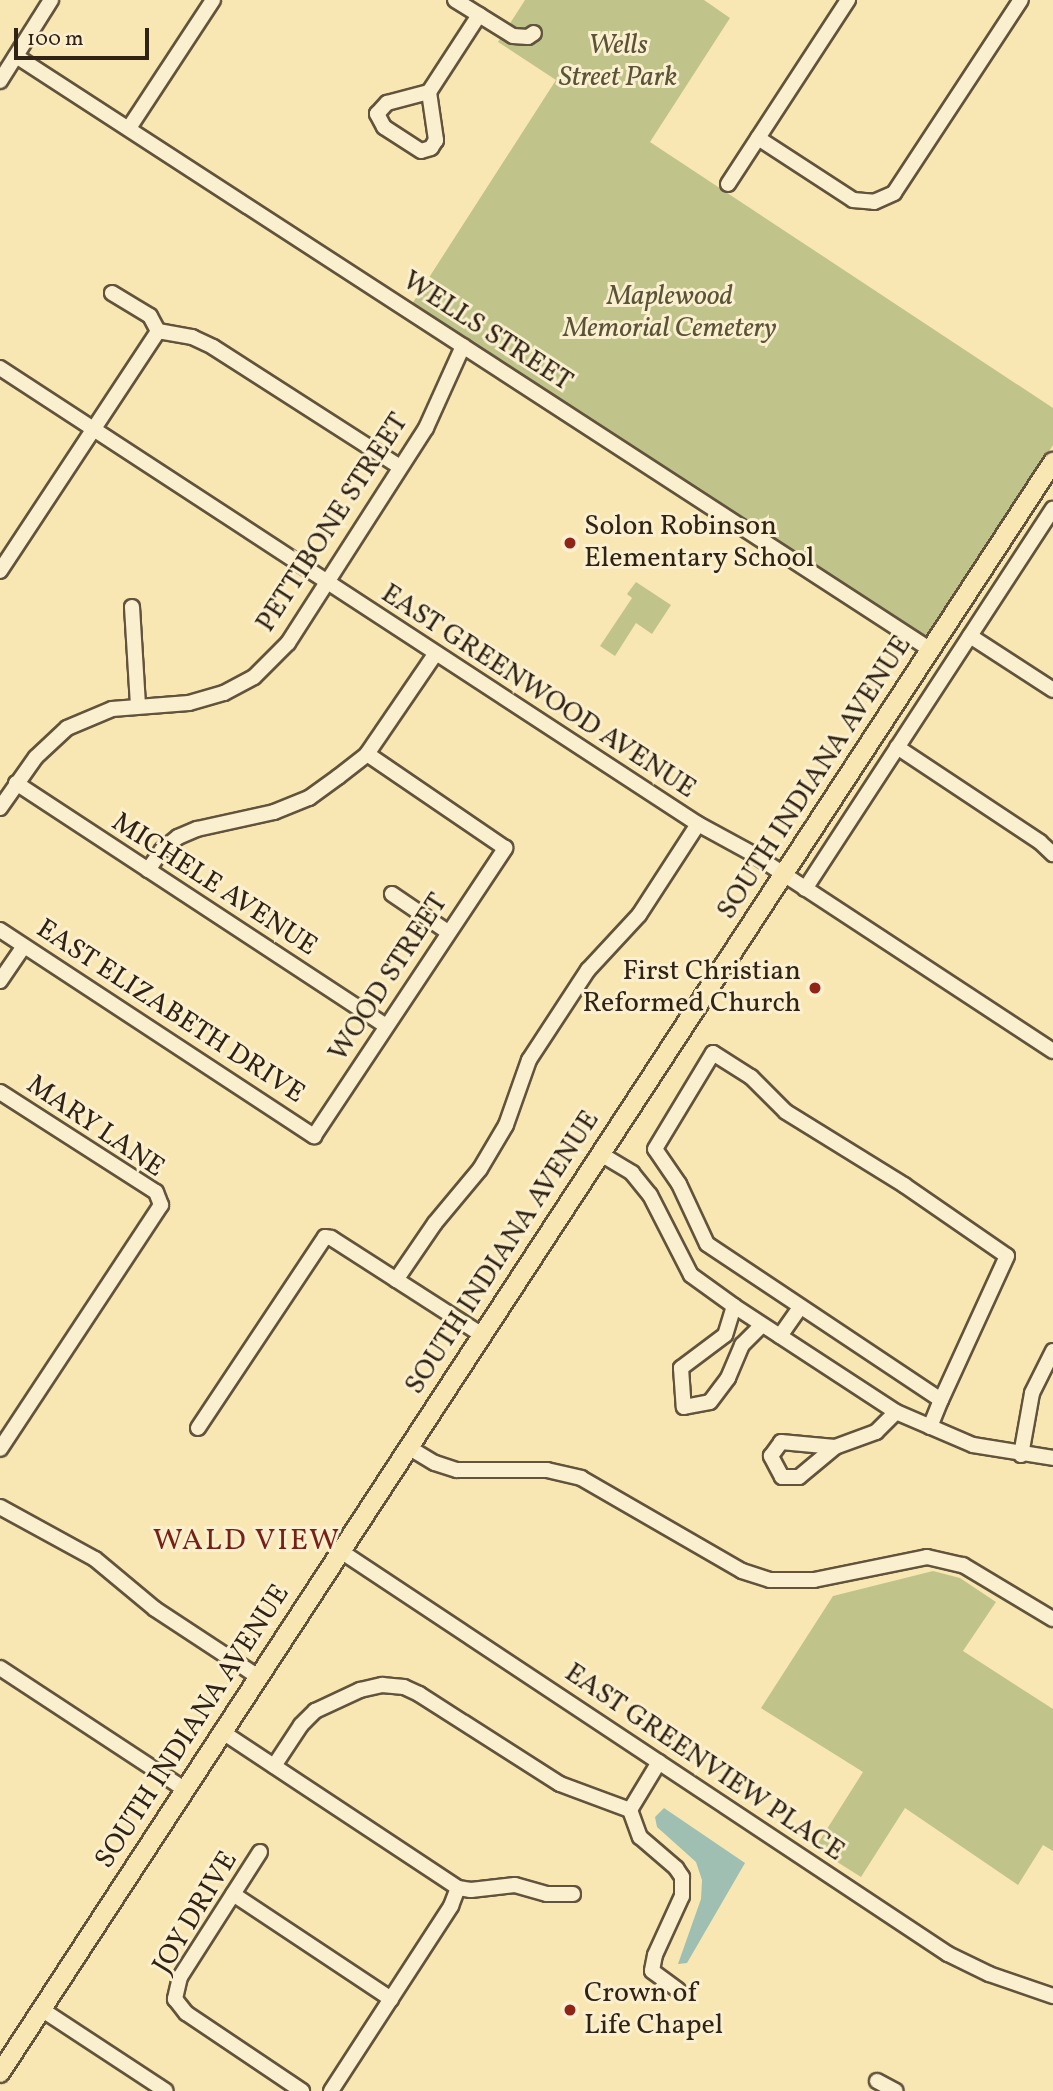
<!DOCTYPE html>
<html>
<head>
<meta charset="utf-8">
<style>
  body { margin:0 }
  #map { position:relative; width:1053px; height:2091px; overflow:hidden; background:#f8e7b3; font-family:Vollkorn,serif }
  div>[style] { position:absolute }
  [style*='--x'] { left:calc(var(--x)*1px); top:calc(var(--y)*1px); width:calc(var(--w)*1px); rotate:calc(var(--a)*1deg) }
  .green>* { inset:0; background:#c0c48b }
  .water>* { inset:0; background:#9ebfb2 }
  .roads { filter:drop-shadow(2px 0 #62533c) drop-shadow(-2px 0 #62533c) drop-shadow(0 2px #62533c) drop-shadow(0 -2px #62533c) }
  .minor>* { height:14px; margin:-7px; padding:0 7px; transform-origin:7px; border-radius:7px; background:#faefce }
  .major>* { height:18px; margin:-9px; padding:0 9px; transform-origin:9px; border-radius:9px; background:#f8e7b3 }
  .dots>* { width:19px; height:19px; translate:-50% -50%; box-sizing:border-box; border:4px solid #faefce; border-radius:50% }
  span { translate:-50% -50%; white-space:nowrap; text-align:center; line-height:1.15; -webkit-text-stroke:6px #faefce; paint-order:stroke }
  .park-label { font-size:28px; color:#5b5338; font-style:italic }
  .street-label { font-size:28px; color:#302214 }
  .poi-label { font-size:28px; color:#302214 }
  .left { translate:0 -50%; text-align:left }
  .right { translate:-100% -50%; text-align:right }
  .neighbourhood-label { font-size:30px; color:#7a1f14; letter-spacing:2px }
  .scale { position:absolute; left:14px; top:28px; width:135px; height:32px; box-sizing:border-box; border:4px solid #302214; border-top:0; padding-left:9px; font-size:21px; line-height:24px; white-space:nowrap; color:#302214; -webkit-text-stroke:5px #faefce; paint-order:stroke }
</style>
</head>
<body>
<div id="map">
  <div class="green">
    <div style="clip-path:polygon(525px 0,704px 0,730px 18px,650px 142px,1053px 408px,1053px 445px,931px 635px,922px 637px,412px 304px,556px 80px,498px 42px)"></div>
    <div style="clip-path:polygon(636px 582px,671px 605px,652px 634px,636px 623px,615px 656px,600px 646px,632px 598px,627px 594px)"></div>
    <div style="clip-path:polygon(933px 1571px,960px 1578px,996px 1602px,963px 1651px,1053px 1709px,1053px 1851px,1043px 1845px,1018px 1885px,905px 1808px,861px 1877px,815px 1848px,863px 1772px,761px 1708px,833px 1596px)"></div>
  </div>
  <div class="water">
    <div style="clip-path:polygon(664px 1808px,745px 1863px,687px 1963px,678px 1964px,701px 1899px,702px 1880px,696px 1862px,657px 1827px,655px 1817px)"></div>
  </div>
  <div class="roads">
    <div class="minor">
      <div style="--x:455;--y:0;--w:68;--a:31.8"></div>
      <div style="--x:513;--y:36;--w:15;--a:4"></div>
      <div style="--x:528;--y:37;--w:7;--a:-34"></div>
      <div style="--x:16;--y:56;--w:1091;--a:32.99"></div>
      <div style="--x:0;--y:81;--w:96;--a:-57.8"></div>
      <div style="--x:429;--y:92;--w:49;--a:81.7"></div>
      <div style="--x:436;--y:140;--w:9;--a:122"></div>
      <div style="--x:431;--y:148;--w:10;--a:163"></div>
      <div style="--x:421;--y:151;--w:44;--a:-147"></div>
      <div style="--x:384;--y:127;--w:15;--a:-118"></div>
      <div style="--x:377;--y:114;--w:15;--a:-48"></div>
      <div style="--x:387;--y:103;--w:43;--a:-14.7"></div>
      <div style="--x:429;--y:92;--w:92;--a:-57"></div>
      <div style="--x:129;--y:128;--w:153;--a:-56.7"></div>
      <div style="--x:758;--y:138;--w:113;--a:33.1"></div>
      <div style="--x:853;--y:200;--w:21;--a:5"></div>
      <div style="--x:874;--y:202;--w:22;--a:-24"></div>
      <div style="--x:894;--y:193;--w:231;--a:-56.7"></div>
      <div style="--x:728;--y:184;--w:220;--a:-56.9"></div>
      <div style="--x:112;--y:293;--w:44;--a:31.2"></div>
      <div style="--x:150;--y:316;--w:17;--a:62"></div>
      <div style="--x:158;--y:331;--w:35;--a:10"></div>
      <div style="--x:192;--y:337;--w:23;--a:25"></div>
      <div style="--x:213;--y:347;--w:222;--a:32.7"></div>
      <div style="--x:0;--y:368;--w:834;--a:33.16"></div>
      <div style="--x:698;--y:824;--w:63;--a:28.6"></div>
      <div style="--x:753;--y:854;--w:359;--a:33.3"></div>
      <div style="--x:0;--y:571;--w:287;--a:-56.6"></div>
      <div style="--x:132;--y:607;--w:99;--a:86.5"></div>
      <div style="--x:970;--y:636;--w:99;--a:33"></div>
      <div style="--x:897;--y:747;--w:172;--a:33.6"></div>
      <div style="--x:1040;--y:842;--w:18;--a:43"></div>
      <div style="--x:16;--y:783;--w:443;--a:33.3"></div>
      <div style="--x:0;--y:808;--w:62;--a:-54.8"></div>
      <div style="--x:36;--y:757;--w:42;--a:-43.1"></div>
      <div style="--x:67;--y:728;--w:49;--a:-22.9"></div>
      <div style="--x:112;--y:709;--w:77;--a:-4.5"></div>
      <div style="--x:189;--y:703;--w:36;--a:-16"></div>
      <div style="--x:224;--y:693;--w:34;--a:-28"></div>
      <div style="--x:254;--y:677;--w:48;--a:-45"></div>
      <div style="--x:288;--y:643;--w:255;--a:-57.3"></div>
      <div style="--x:426;--y:428;--w:90;--a:-65.7"></div>
      <div style="--x:148;--y:870;--w:24;--a:-55"></div>
      <div style="--x:162;--y:850;--w:21;--a:-39"></div>
      <div style="--x:178;--y:837;--w:21;--a:-23"></div>
      <div style="--x:197;--y:829;--w:79;--a:-12.4"></div>
      <div style="--x:274;--y:812;--w:38;--a:-22"></div>
      <div style="--x:309;--y:798;--w:36;--a:-36"></div>
      <div style="--x:338;--y:777;--w:37;--a:-38"></div>
      <div style="--x:367;--y:754;--w:122;--a:-55.7"></div>
      <div style="--x:805;--y:889;--w:454;--a:-56.9"></div>
      <div style="--x:392;--y:894;--w:68;--a:34.2"></div>
      <div style="--x:0;--y:930;--w:376;--a:33.3"></div>
      <div style="--x:314;--y:1136;--w:346;--a:-56.4"></div>
      <div style="--x:505;--y:848;--w:167;--a:-145.7"></div>
      <div style="--x:0;--y:981;--w:42;--a:-55.6"></div>
      <div style="--x:713;--y:1053;--w:45;--a:32.3"></div>
      <div style="--x:751;--y:1077;--w:49;--a:45"></div>
      <div style="--x:786;--y:1112;--w:139;--a:31.7"></div>
      <div style="--x:904;--y:1185;--w:125;--a:34.6"></div>
      <div style="--x:1007;--y:1256;--w:158;--a:114.6"></div>
      <div style="--x:941;--y:1400;--w:281;--a:-146.3"></div>
      <div style="--x:707;--y:1244;--w:66;--a:-115"></div>
      <div style="--x:679;--y:1184;--w:42;--a:-124.4"></div>
      <div style="--x:655;--y:1149;--w:112;--a:-58.9"></div>
      <div style="--x:0;--y:1092;--w:185;--a:32.7"></div>
      <div style="--x:156;--y:1192;--w:14;--a:69"></div>
      <div style="--x:161;--y:1205;--w:292;--a:123.4"></div>
      <div style="--x:599;--y:1153;--w:39;--a:31"></div>
      <div style="--x:632;--y:1173;--w:28;--a:51"></div>
      <div style="--x:650;--y:1195;--w:90;--a:62.9"></div>
      <div style="--x:691;--y:1275;--w:53;--a:35.8"></div>
      <div style="--x:734;--y:1306;--w:194;--a:33.2"></div>
      <div style="--x:896;--y:1412;--w:84;--a:23.2"></div>
      <div style="--x:973;--y:1445;--w:81;--a:9.2"></div>
      <div style="--x:396;--y:1280;--w:69;--a:-55.6"></div>
      <div style="--x:435;--y:1223;--w:70;--a:-50.2"></div>
      <div style="--x:480;--y:1169;--w:51;--a:-59.4"></div>
      <div style="--x:506;--y:1125;--w:69;--a:-70.5"></div>
      <div style="--x:529;--y:1060;--w:108;--a:-56.8"></div>
      <div style="--x:588;--y:970;--w:75;--a:-47.2"></div>
      <div style="--x:639;--y:915;--w:108;--a:-57"></div>
      <div style="--x:734;--y:1306;--w:30;--a:107"></div>
      <div style="--x:725;--y:1335;--w:55;--a:143.1"></div>
      <div style="--x:681;--y:1368;--w:39;--a:86"></div>
      <div style="--x:684;--y:1407;--w:26;--a:-11"></div>
      <div style="--x:710;--y:1402;--w:30;--a:-53"></div>
      <div style="--x:728;--y:1378;--w:36;--a:-67"></div>
      <div style="--x:742;--y:1345;--w:28;--a:-45"></div>
      <div style="--x:780;--y:1336;--w:33;--a:-55"></div>
      <div style="--x:930;--y:1427;--w:29;--a:-68"></div>
      <div style="--x:198;--y:1428;--w:229;--a:-56.4"></div>
      <div style="--x:325;--y:1237;--w:6;--a:9"></div>
      <div style="--x:331;--y:1238;--w:179;--a:32.7"></div>
      <div style="--x:408;--y:1447;--w:31;--a:31"></div>
      <div style="--x:435;--y:1463;--w:23;--a:18"></div>
      <div style="--x:457;--y:1470;--w:90;--a:0"></div>
      <div style="--x:547;--y:1470;--w:35;--a:13"></div>
      <div style="--x:581;--y:1478;--w:186;--a:30"></div>
      <div style="--x:742;--y:1571;--w:29;--a:18"></div>
      <div style="--x:770;--y:1580;--w:44;--a:0"></div>
      <div style="--x:814;--y:1580;--w:115;--a:-11.5"></div>
      <div style="--x:927;--y:1557;--w:37;--a:13"></div>
      <div style="--x:963;--y:1565;--w:105;--a:31"></div>
      <div style="--x:835;--y:1447;--w:47;--a:140.2"></div>
      <div style="--x:799;--y:1477;--w:17;--a:180"></div>
      <div style="--x:782;--y:1477;--w:24;--a:-118"></div>
      <div style="--x:771;--y:1456;--w:17;--a:-54"></div>
      <div style="--x:781;--y:1442;--w:54;--a:5.3"></div>
      <div style="--x:835;--y:1447;--w:44;--a:-20.1"></div>
      <div style="--x:876;--y:1432;--w:28;--a:-45"></div>
      <div style="--x:1021;--y:1455;--w:63;--a:-79.9"></div>
      <div style="--x:1032;--y:1393;--w:47;--a:-63.4"></div>
      <div style="--x:0;--y:1507;--w:108;--a:28.7"></div>
      <div style="--x:95;--y:1559;--w:78;--a:39.8"></div>
      <div style="--x:155;--y:1609;--w:122;--a:33.3"></div>
      <div style="--x:339;--y:1550;--w:731;--a:33.56"></div>
      <div style="--x:948;--y:1954;--w:46;--a:26"></div>
      <div style="--x:989;--y:1974;--w:68;--a:19"></div>
      <div style="--x:0;--y:1668;--w:220;--a:33.3"></div>
      <div style="--x:221;--y:1731;--w:284;--a:33.5"></div>
      <div style="--x:458;--y:1888;--w:13;--a:9"></div>
      <div style="--x:471;--y:1890;--w:44;--a:-6.5"></div>
      <div style="--x:515;--y:1885;--w:33;--a:16"></div>
      <div style="--x:547;--y:1894;--w:26;--a:0"></div>
      <div style="--x:274;--y:1766;--w:49;--a:-56.6"></div>
      <div style="--x:301;--y:1725;--w:20;--a:-45"></div>
      <div style="--x:315;--y:1711;--w:50;--a:-25"></div>
      <div style="--x:360;--y:1690;--w:23;--a:-13"></div>
      <div style="--x:382;--y:1685;--w:22;--a:5"></div>
      <div style="--x:404;--y:1687;--w:17;--a:25"></div>
      <div style="--x:419;--y:1694;--w:167;--a:32.6"></div>
      <div style="--x:560;--y:1784;--w:75;--a:20.4"></div>
      <div style="--x:630;--y:1810;--w:56;--a:-58.9"></div>
      <div style="--x:630;--y:1810;--w:29;--a:70"></div>
      <div style="--x:640;--y:1837;--w:48;--a:40.7"></div>
      <div style="--x:676;--y:1868;--w:11;--a:56"></div>
      <div style="--x:682;--y:1877;--w:19;--a:90"></div>
      <div style="--x:682;--y:1896;--w:65;--a:114.6"></div>
      <div style="--x:655;--y:1955;--w:16;--a:101"></div>
      <div style="--x:652;--y:1971;--w:32;--a:36"></div>
      <div style="--x:260;--y:1852;--w:148;--a:122.6"></div>
      <div style="--x:180;--y:1977;--w:23;--a:103"></div>
      <div style="--x:175;--y:1999;--w:18;--a:52"></div>
      <div style="--x:186;--y:2013;--w:140;--a:33.9"></div>
      <div style="--x:233;--y:1894;--w:190;--a:33.6"></div>
      <div style="--x:41;--y:2009;--w:149;--a:33.3"></div>
      <div style="--x:877;--y:2081;--w:21;--a:28"></div>
      <div style="--x:331;--y:2091;--w:221;--a:-57"></div>
      <div style="--x:451;--y:1906;--w:19;--a:-69"></div>
    </div>
    <div class="major">
      <div style="--x:0;--y:2073;--w:1925;--a:-56.83"></div>
    </div>
  </div>
  <div class="dots">
    <div style="left:570px;top:543px;background:#8f2418"></div>
    <div style="left:815px;top:988px;background:#8f2418"></div>
    <div style="left:570px;top:2010px;background:#8f2418"></div>
  </div>
  <div class="park-label">
    <span style="left:618px;top:62px">Wells<br>Street Park</span>
    <span style="left:670px;top:313px">Maplewood<br>Memorial Cemetery</span>
  </div>
  <div class="street-label">
    <span style="left:487px;top:332px;rotate:33deg">WELLS STREET</span>
    <span style="left:333px;top:523px;rotate:-57deg">PETTIBONE STREET</span>
    <span style="left:538px;top:692px;rotate:33deg">EAST GREENWOOD AVENUE</span>
    <span style="left:815px;top:778px;rotate:-57deg">SOUTH INDIANA AVENUE</span>
    <span style="left:214px;top:885px;rotate:33deg">MICHELE AVENUE</span>
    <span style="left:389px;top:978px;rotate:-57deg">WOOD STREET</span>
    <span style="left:170px;top:1012px;rotate:33deg">EAST ELIZABETH DRIVE</span>
    <span style="left:95px;top:1127px;rotate:34deg">MARY LANE</span>
    <span style="left:503px;top:1253px;rotate:-57deg">SOUTH INDIANA AVENUE</span>
    <span style="left:193px;top:1727px;rotate:-57deg">SOUTH INDIANA AVENUE</span>
    <span style="left:704px;top:1763px;rotate:34deg">EAST GREENVIEW PLACE</span>
    <span style="left:196px;top:1913px;rotate:-59deg">JOY DRIVE</span>
  </div>
  <div class="poi-label">
    <span class="left" style="left:584px;top:543px">Solon Robinson<br>Elementary School</span>
    <span class="right" style="left:801px;top:988px">First Christian<br>Reformed Church</span>
    <span class="left" style="left:584px;top:2010px">Crown of<br>Life Chapel</span>
  </div>
  <div class="neighbourhood-label">
    <span style="left:247px;top:1541px">WALD VIEW</span>
  </div>
  <div class="scale">100 m</div>
</div>
</body>
</html>
